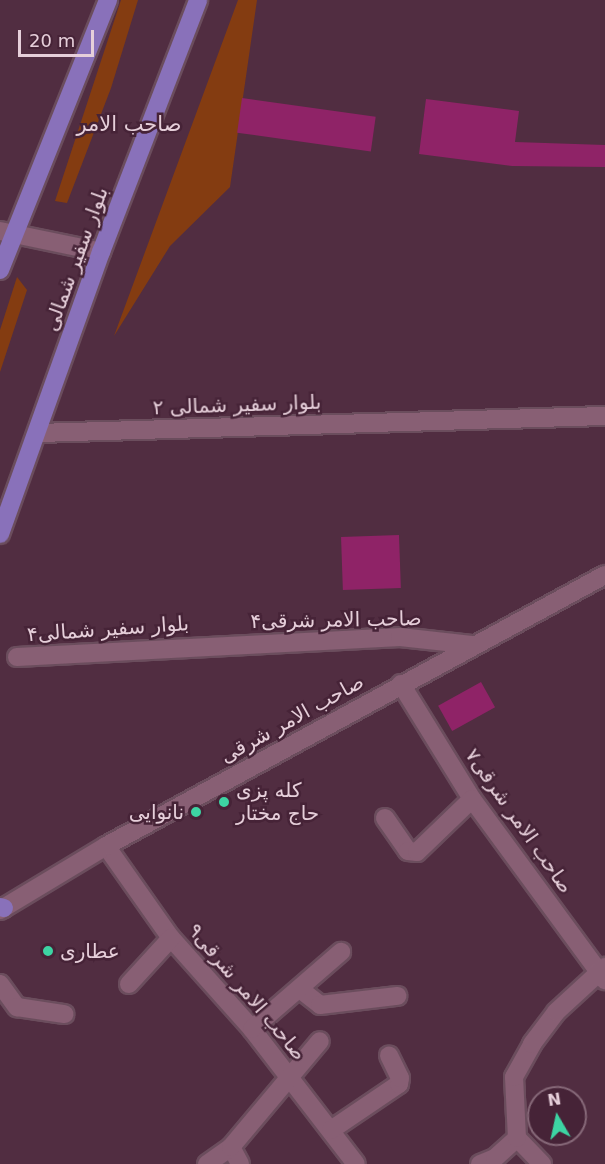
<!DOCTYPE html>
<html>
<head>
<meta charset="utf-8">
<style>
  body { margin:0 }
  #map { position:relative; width:605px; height:1164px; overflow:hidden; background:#512d41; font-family:"DejaVu Sans","Noto Naskh Arabic",sans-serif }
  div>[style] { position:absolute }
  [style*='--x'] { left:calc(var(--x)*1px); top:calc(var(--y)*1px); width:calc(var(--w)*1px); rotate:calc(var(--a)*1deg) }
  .green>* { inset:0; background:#843c11 }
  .building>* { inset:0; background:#8f2367; transform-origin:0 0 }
  .roads { filter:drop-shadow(2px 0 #6b4d5d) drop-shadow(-2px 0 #6b4d5d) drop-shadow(0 2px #6b4d5d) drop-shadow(0 -2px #6b4d5d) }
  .minor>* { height:18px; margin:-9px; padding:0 9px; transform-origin:9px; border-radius:9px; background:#885f74 }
  .major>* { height:18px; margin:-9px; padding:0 9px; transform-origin:9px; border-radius:9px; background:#8971ba }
  .dots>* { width:16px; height:16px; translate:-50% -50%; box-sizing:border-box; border:3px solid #462337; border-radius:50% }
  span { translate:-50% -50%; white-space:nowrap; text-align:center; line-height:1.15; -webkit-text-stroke:5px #462337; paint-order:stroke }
  .street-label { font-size:20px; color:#e6cfda }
  .poi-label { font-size:20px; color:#e6cfda }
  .left { translate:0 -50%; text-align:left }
  .right { translate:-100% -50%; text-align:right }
  .neighbourhood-label { font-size:21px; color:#e6cfda }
  .north { position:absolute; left:527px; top:1086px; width:60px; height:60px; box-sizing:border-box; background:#462337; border:2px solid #866878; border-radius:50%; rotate:351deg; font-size:16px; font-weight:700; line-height:24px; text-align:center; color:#e6cfda }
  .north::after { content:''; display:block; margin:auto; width:21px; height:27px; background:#3dd4a3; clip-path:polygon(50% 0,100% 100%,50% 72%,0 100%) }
  .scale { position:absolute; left:18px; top:30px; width:76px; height:27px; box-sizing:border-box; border:3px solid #e6cfda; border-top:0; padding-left:8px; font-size:18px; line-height:21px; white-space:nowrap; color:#e6cfda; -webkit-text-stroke:4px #462337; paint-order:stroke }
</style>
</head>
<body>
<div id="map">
  <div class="green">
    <div style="clip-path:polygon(121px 0,138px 0,111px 88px,67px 203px,55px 201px)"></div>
    <div style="clip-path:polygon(238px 0,257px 0,230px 187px,170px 246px,114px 336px)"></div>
    <div style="clip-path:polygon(17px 277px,27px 290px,0 372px,0 330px)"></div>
  </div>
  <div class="building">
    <div style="left:242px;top:98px;width:135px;height:35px;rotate:8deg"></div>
    <div style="clip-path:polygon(426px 99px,519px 111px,515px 142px,605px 145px,605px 167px,512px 166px,419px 154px)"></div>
    <div style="left:399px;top:535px;width:53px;height:58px;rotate:88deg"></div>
    <div style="left:481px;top:682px;width:29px;height:49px;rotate:61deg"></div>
  </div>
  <div class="roads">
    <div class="minor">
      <div style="--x:0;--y:231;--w:103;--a:11.7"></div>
      <div style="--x:38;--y:433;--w:567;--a:-1.72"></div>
      <div style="--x:17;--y:657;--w:384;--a:-3"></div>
      <div style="--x:400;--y:637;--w:72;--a:6.3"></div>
      <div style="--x:401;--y:684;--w:135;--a:58.3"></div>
      <div style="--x:472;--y:799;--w:225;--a:53.7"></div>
      <div style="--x:385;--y:818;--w:40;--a:55.1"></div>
      <div style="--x:408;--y:851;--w:9;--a:6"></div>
      <div style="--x:417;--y:852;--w:76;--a:-43.9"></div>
      <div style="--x:106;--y:846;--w:113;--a:54.8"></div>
      <div style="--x:171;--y:938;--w:122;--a:48.3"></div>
      <div style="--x:252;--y:1029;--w:170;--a:52.4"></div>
      <div style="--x:0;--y:910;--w:124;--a:-31.1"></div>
      <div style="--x:106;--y:846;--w:568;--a:-28.51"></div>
      <div style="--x:0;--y:984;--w:29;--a:54"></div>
      <div style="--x:17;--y:1007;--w:48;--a:8.5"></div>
      <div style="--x:129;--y:984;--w:62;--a:-47.6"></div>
      <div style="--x:301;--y:990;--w:24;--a:38"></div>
      <div style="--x:320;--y:1005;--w:78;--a:-6.7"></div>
      <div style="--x:252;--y:1029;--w:118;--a:-40.9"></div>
      <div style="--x:331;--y:1130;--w:82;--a:-34.1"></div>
      <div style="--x:399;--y:1084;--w:6;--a:-81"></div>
      <div style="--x:400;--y:1078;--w:25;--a:-116"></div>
      <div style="--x:231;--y:1147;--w:19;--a:62"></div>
      <div style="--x:207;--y:1164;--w:29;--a:-35"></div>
      <div style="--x:231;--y:1147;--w:138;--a:-50"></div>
      <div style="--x:480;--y:1164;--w:16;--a:-22"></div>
      <div style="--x:495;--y:1158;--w:30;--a:-42"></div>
      <div style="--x:542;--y:1164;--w:36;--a:-134"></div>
      <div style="--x:517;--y:1138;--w:61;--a:-92.8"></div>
      <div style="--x:514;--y:1077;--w:38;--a:-61"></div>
      <div style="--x:532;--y:1044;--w:40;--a:-53"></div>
      <div style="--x:556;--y:1012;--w:67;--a:-42.6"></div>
    </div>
    <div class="major">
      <div style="--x:0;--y:270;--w:291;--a:-68.2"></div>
      <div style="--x:0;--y:534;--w:300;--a:-70.3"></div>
      <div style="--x:101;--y:252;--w:270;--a:-68.9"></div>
      <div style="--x:0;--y:907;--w:4;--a:14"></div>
    </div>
  </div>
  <div class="dots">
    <div style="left:224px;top:802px;background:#3dd4a3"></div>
    <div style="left:196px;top:812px;background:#3dd4a3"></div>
    <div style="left:48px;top:951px;background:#3dd4a3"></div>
  </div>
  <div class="street-label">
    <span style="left:76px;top:259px;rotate:-70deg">بلوار سفیر شمالی</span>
    <span style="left:237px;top:405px;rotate:-2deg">بلوار سفیر شمالی ۲</span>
    <span style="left:336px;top:620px;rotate:-1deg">صاحب الامر شرقی۴</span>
    <span style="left:108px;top:629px;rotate:-4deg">بلوار سفیر شمالی۴</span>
    <span style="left:292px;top:719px;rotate:-29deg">صاحب الامر شرقی</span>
    <span style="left:519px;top:821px;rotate:55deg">صاحب الامر شرقی۷</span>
    <span style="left:247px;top:992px;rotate:50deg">صاحب الامر شرقی۹</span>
  </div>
  <div class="poi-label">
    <span class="left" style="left:236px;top:802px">کله پزی<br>حاج مختار</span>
    <span class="right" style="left:184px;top:812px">نانوایی</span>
    <span class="left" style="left:60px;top:951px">عطاری</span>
  </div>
  <div class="neighbourhood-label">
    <span style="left:129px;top:124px">صاحب الامر</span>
  </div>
  <div class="north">N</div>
  <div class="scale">20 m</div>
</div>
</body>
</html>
